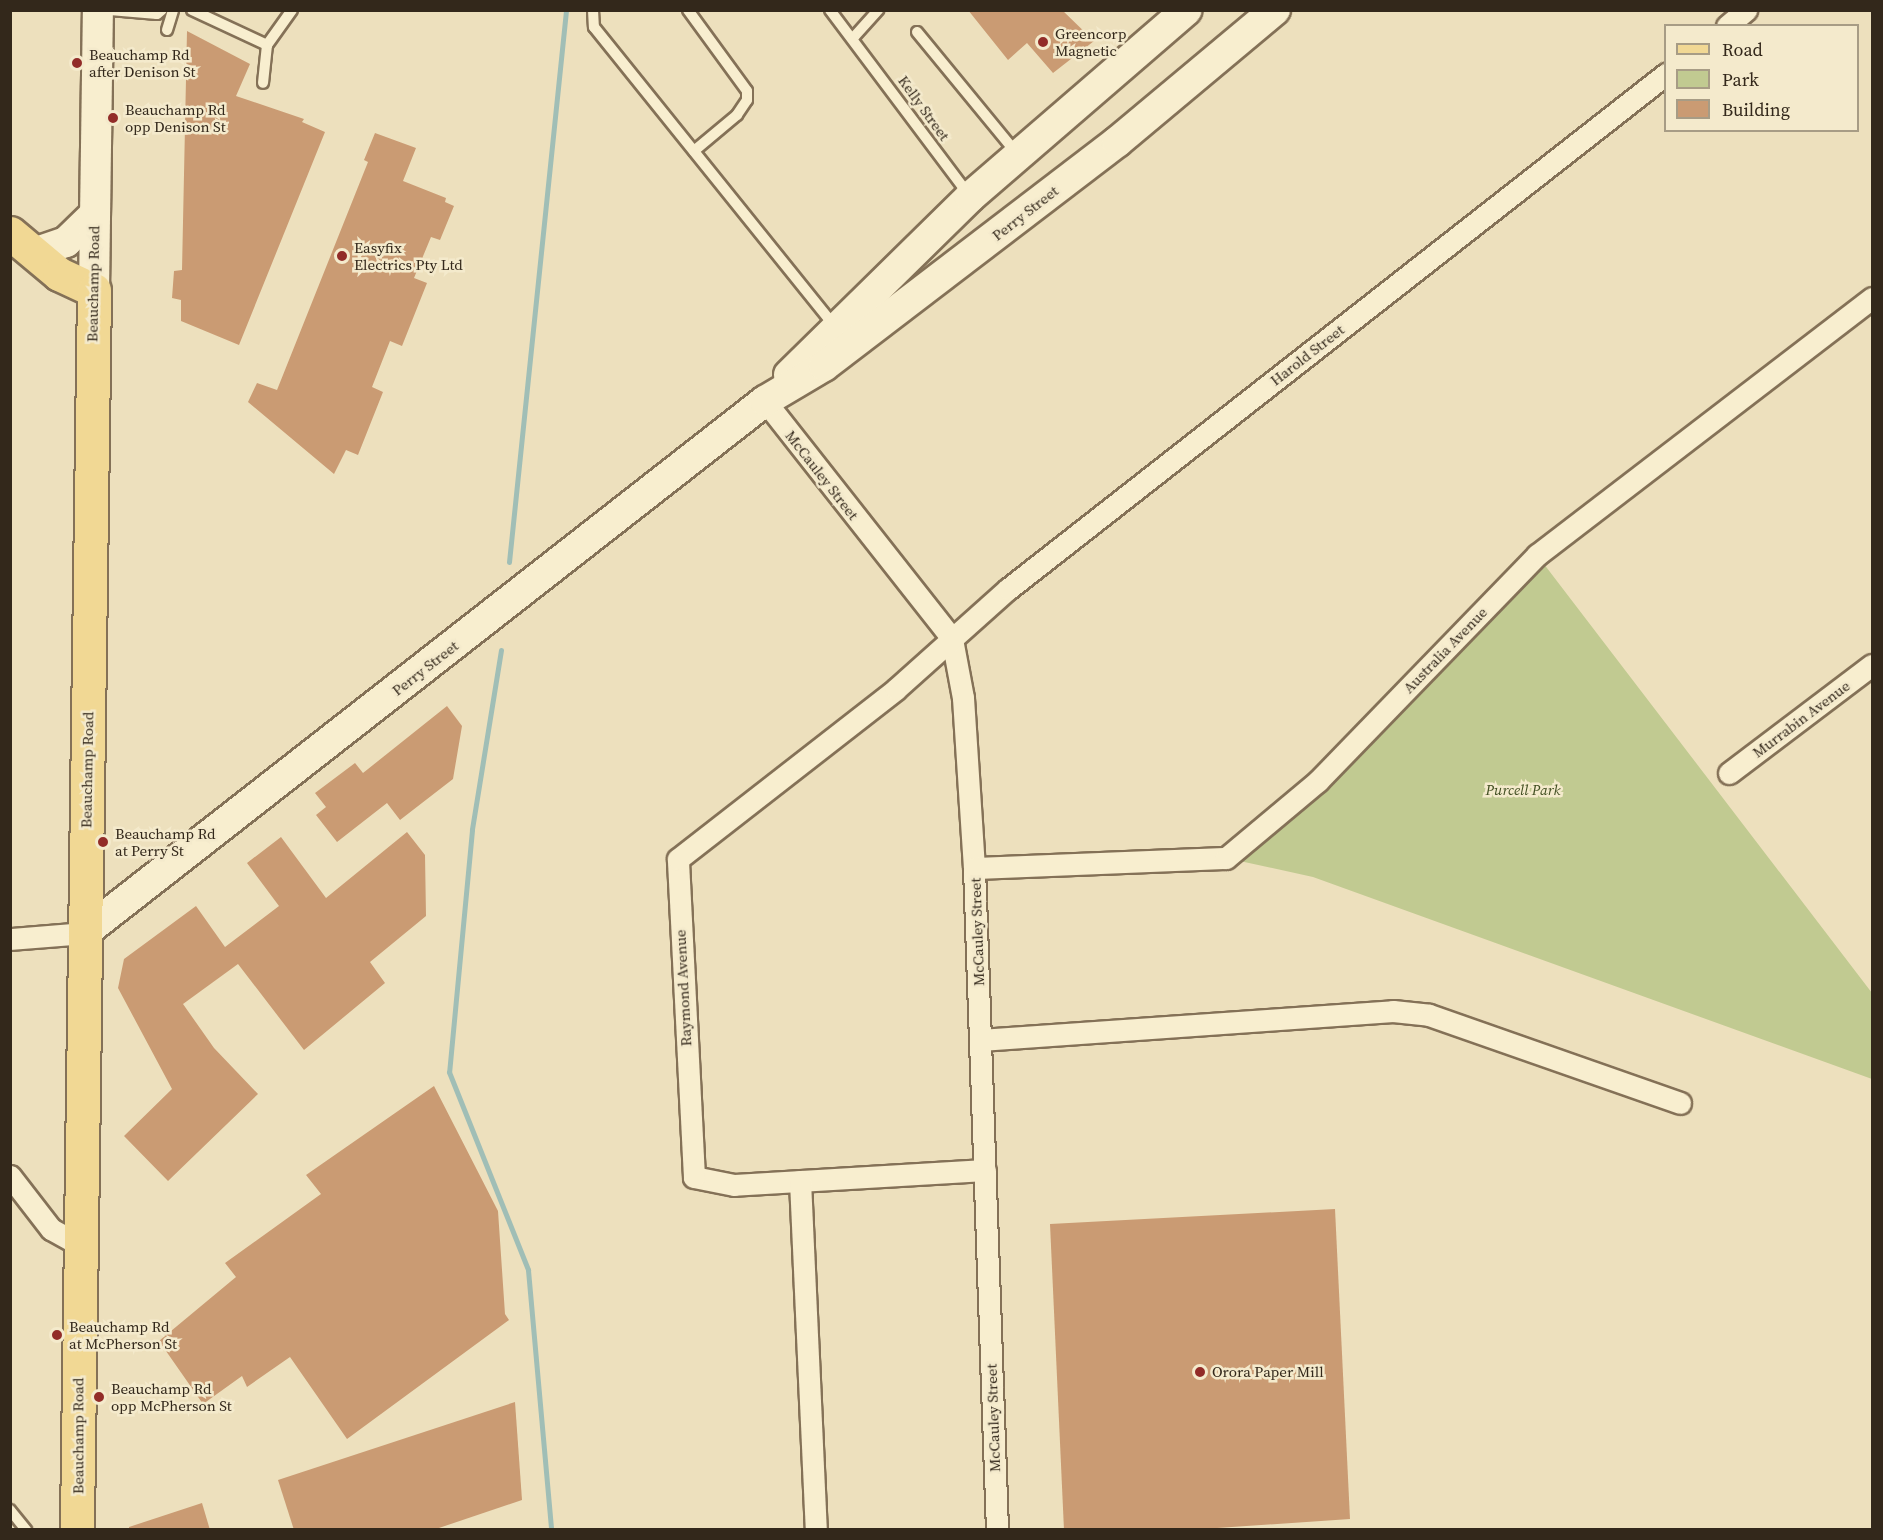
<!DOCTYPE html>
<html>
<head>
<meta charset="utf-8">
<style>
  body { margin:0 }
  #map { position:relative; width:1883px; height:1540px; overflow:hidden; background:#ede0bd; font-family:"Source Serif 4",serif }
  div>[style] { position:absolute }
  [style*='--x'] { left:calc(var(--x)*1px); top:calc(var(--y)*1px); width:calc(var(--w)*1px); rotate:calc(var(--a)*1deg) }
  .green>* { inset:0; background:#c1ca91 }
  .stream>* { height:5px; margin:-2.5px; padding:0 2.5px; transform-origin:2.5px; border-radius:2.5px; background:#a0beb6 }
  .building>* { inset:0; background:#ca9b73 }
  .roads { filter:drop-shadow(2px 0 #847157) drop-shadow(-2px 0 #847157) drop-shadow(0 2px #847157) drop-shadow(0 -2px #847157) }
  .lane>* { height:10px; margin:-5px; padding:0 5px; transform-origin:5px; border-radius:5px; background:#f8eecf }
  .street>* { height:21px; margin:-10.5px; padding:0 10.5px; transform-origin:10.5px; border-radius:10.5px; background:#f8eecf }
  .secondary>* { height:30px; margin:-15px; padding:0 15px; transform-origin:15px; border-radius:15px; background:#f8eecf }
  .primary>* { height:33px; margin:-16.5px; padding:0 16.5px; transform-origin:16.5px; border-radius:16.5px; background:#f1d894 }
  .dots>* { width:16px; height:16px; translate:-50% -50%; box-sizing:border-box; border:3px solid #f4eacc; border-radius:50% }
  span { translate:-50% -50%; white-space:nowrap; text-align:center; line-height:1.15; -webkit-text-stroke:5px #f4eacc; paint-order:stroke }
  .poi-label { font-size:15px; color:#33281b }
  .left { translate:0 -50%; text-align:left }
  .street-label { font-size:15px; color:#33281b }
  .park-label { font-size:15px; color:#424f22; font-style:italic }
  .frame { position:absolute; inset:0; border:12px solid #33281b; pointer-events:none }
  .legend { position:absolute; left:1664px; top:24px; width:195px; height:108px; box-sizing:border-box; background:#f4eacc; border:2px solid #a79c85; margin:0; padding:8px 10px; list-style:none; font-size:18px; color:#33281b }
  .legend li { display:flex; align-items:center; gap:12px; height:30px }
  .legend b { width:30px; border:2px solid #a79c85 }
</style>
</head>
<body>
<div id="map">
  <div class="green">
    <div style="clip-path:polygon(1537px 555px,1872px 993px,1872px 1079px,1313px 877px,1226px 858px)"></div>
  </div>
  <div class="stream">
    <div style="--x:509;--y:562;--w:555;--a:-84.1"></div>
    <div style="--x:501;--y:650;--w:182;--a:99.2"></div>
    <div style="--x:472;--y:830;--w:243;--a:95.4"></div>
    <div style="--x:449;--y:1072;--w:213;--a:68.2"></div>
    <div style="--x:528;--y:1270;--w:261;--a:84.9"></div>
  </div>
  <div class="building">
    <div style="clip-path:polygon(968px 10px,1062px 10px,1094px 41px,1053px 73px,1027px 43px,1008px 60px)"></div>
    <div style="clip-path:polygon(187px 31px,250px 64px,236px 96px,304px 119px,302px 122px,325px 132px,239px 345px,181px 321px,181px 300px,172px 298px,174px 271px,182px 270px)"></div>
    <div style="clip-path:polygon(375px 133px,416px 148px,403px 181px,446px 198px,445px 202px,454px 206px,440px 240px,431px 237px,414px 278px,427px 283px,402px 346px,390px 341px,372px 387px,383px 392px,358px 455px,346px 450px,334px 474px,248px 402px,257px 383px,277px 390px,368px 162px,364px 160px)"></div>
    <div style="clip-path:polygon(447px 706px,462px 726px,453px 779px,400px 820px,387px 803px,337px 842px,316px 815px,326px 807px,315px 793px,355px 763px,363px 773px)"></div>
    <div style="clip-path:polygon(407px 832px,425px 855px,426px 916px,370px 962px,385px 983px,304px 1050px,238px 964px,183px 1004px,214px 1048px,258px 1094px,168px 1181px,124px 1136px,172px 1089px,118px 988px,124px 959px,196px 906px,225px 947px,279px 906px,247px 863px,281px 837px,326px 898px)"></div>
    <div style="clip-path:polygon(434px 1086px,498px 1211px,505px 1314px,509px 1320px,347px 1439px,290px 1357px,247px 1387px,242px 1376px,203px 1404px,159px 1341px,236px 1277px,225px 1263px,321px 1194px,306px 1175px)"></div>
    <div style="clip-path:polygon(1335px 1209px,1350px 1519px,1188px 1530px,1064px 1530px,1050px 1224px)"></div>
    <div style="clip-path:polygon(515px 1402px,522px 1500px,433px 1530px,294px 1530px,278px 1480px)"></div>
    <div style="clip-path:polygon(202px 1503px,210px 1530px,129px 1530px,129px 1527px)"></div>
  </div>
  <div class="roads">
    <div class="lane">
      <div style="--x:110;--y:10;--w:47;--a:4.9"></div>
      <div style="--x:157;--y:14;--w:6;--a:-39"></div>
      <div style="--x:192;--y:10;--w:83;--a:25"></div>
      <div style="--x:267;--y:45;--w:38;--a:96"></div>
      <div style="--x:593;--y:10;--w:17;--a:87"></div>
      <div style="--x:594;--y:27;--w:383;--a:51.2"></div>
      <div style="--x:688;--y:10;--w:100;--a:53.9"></div>
      <div style="--x:747;--y:91;--w:9;--a:90"></div>
      <div style="--x:747;--y:100;--w:18;--a:124"></div>
      <div style="--x:737;--y:115;--w:56;--a:140.1"></div>
      <div style="--x:830;--y:10;--w:231;--a:53.1"></div>
      <div style="--x:167;--y:30;--w:21;--a:-73"></div>
      <div style="--x:917;--y:32;--w:159;--a:50.6"></div>
      <div style="--x:853;--y:38;--w:38;--a:-48"></div>
      <div style="--x:267;--y:45;--w:43;--a:-54.5"></div>
      <div style="--x:10;--y:1510;--w:26;--a:51"></div>
    </div>
    <div class="street">
      <div style="--x:1727;--y:26;--w:25;--a:-40"></div>
      <div style="--x:765;--y:401;--w:303;--a:51.8"></div>
      <div style="--x:952;--y:639;--w:60;--a:79.4"></div>
      <div style="--x:963;--y:698;--w:170;--a:86.3"></div>
      <div style="--x:974;--y:868;--w:662;--a:88.01"></div>
      <div style="--x:1729;--y:773;--w:179;--a:-37.1"></div>
      <div style="--x:974;--y:868;--w:252;--a:-2.3"></div>
      <div style="--x:1226;--y:858;--w:120;--a:-39.9"></div>
      <div style="--x:1318;--y:781;--w:315;--a:-45.9"></div>
      <div style="--x:1537;--y:555;--w:422;--a:-37.5"></div>
      <div style="--x:10;--y:939;--w:74;--a:-4.6"></div>
      <div style="--x:980;--y:1040;--w:414;--a:-4"></div>
      <div style="--x:1393;--y:1011;--w:36;--a:6"></div>
      <div style="--x:1429;--y:1015;--w:266;--a:19.3"></div>
      <div style="--x:985;--y:1170;--w:251;--a:176.6"></div>
      <div style="--x:734;--y:1185;--w:41;--a:-168.7"></div>
      <div style="--x:694;--y:1177;--w:318;--a:-92.9"></div>
      <div style="--x:678;--y:859;--w:276;--a:-37.9"></div>
      <div style="--x:896;--y:689;--w:150;--a:-41.8"></div>
      <div style="--x:1008;--y:589;--w:836;--a:-38.05"></div>
      <div style="--x:10;--y:1176;--w:67;--a:52.3"></div>
      <div style="--x:51;--y:1229;--w:33;--a:29"></div>
      <div style="--x:800;--y:1181;--w:349;--a:87.4"></div>
    </div>
    <div class="secondary">
      <div style="--x:34;--y:253;--w:34;--a:-19"></div>
      <div style="--x:66;--y:242;--w:39;--a:-44"></div>
      <div style="--x:94;--y:290;--w:280;--a:-89.2"></div>
      <div style="--x:789;--y:375;--w:254;--a:-44.5"></div>
      <div style="--x:970;--y:197;--w:286;--a:-40.8"></div>
      <div style="--x:84;--y:933;--w:864;--a:-38"></div>
      <div style="--x:765;--y:401;--w:69;--a:-30.7"></div>
      <div style="--x:824;--y:366;--w:369;--a:-37.4"></div>
      <div style="--x:1117;--y:142;--w:206;--a:-39.9"></div>
    </div>
    <div class="primary">
      <div style="--x:10;--y:233;--w:64;--a:39.9"></div>
      <div style="--x:59;--y:274;--w:38;--a:25"></div>
      <div style="--x:94;--y:290;--w:1240;--a:90.79"></div>
    </div>
  </div>
  <div class="dots">
    <div style="left:1043px;top:42px;background:#922c28"></div>
    <div style="left:77px;top:63px;background:#922c28"></div>
    <div style="left:113px;top:118px;background:#922c28"></div>
    <div style="left:342px;top:256px;background:#922c28"></div>
    <div style="left:103px;top:842px;background:#922c28"></div>
    <div style="left:57px;top:1335px;background:#922c28"></div>
    <div style="left:1200px;top:1372px;background:#922c28"></div>
    <div style="left:99px;top:1397px;background:#922c28"></div>
  </div>
  <div class="poi-label">
    <span class="left" style="left:1055px;top:42px">Greencorp<br>Magnetic</span>
    <span class="left" style="left:89px;top:63px">Beauchamp Rd<br>after Denison St</span>
    <span class="left" style="left:125px;top:118px">Beauchamp Rd<br>opp Denison St</span>
    <span class="left" style="left:354px;top:256px">Easyfix<br>Electrics Pty Ltd</span>
    <span class="left" style="left:115px;top:842px">Beauchamp Rd<br>at Perry St</span>
    <span class="left" style="left:69px;top:1335px">Beauchamp Rd<br>at McPherson St</span>
    <span class="left" style="left:1212px;top:1372px">Orora Paper Mill</span>
    <span class="left" style="left:111px;top:1397px">Beauchamp Rd<br>opp McPherson St</span>
  </div>
  <div class="street-label">
    <span style="left:924px;top:108px;rotate:54deg">Kelly Street</span>
    <span style="left:1025px;top:213px;rotate:-38deg">Perry Street</span>
    <span style="left:93px;top:284px;rotate:-89deg">Beauchamp Road</span>
    <span style="left:1307px;top:355px;rotate:-38deg">Harold Street</span>
    <span style="left:822px;top:475px;rotate:52deg">McCauley Street</span>
    <span style="left:1445px;top:650px;rotate:-46deg">Australia Avenue</span>
    <span style="left:425px;top:668px;rotate:-38deg">Perry Street</span>
    <span style="left:1801px;top:719px;rotate:-37deg">Murrabin Avenue</span>
    <span style="left:87px;top:770px;rotate:-89deg">Beauchamp Road</span>
    <span style="left:977px;top:932px;rotate:-92deg">McCauley Street</span>
    <span style="left:683px;top:988px;rotate:-93deg">Raymond Avenue</span>
    <span style="left:993px;top:1418px;rotate:-92deg">McCauley Street</span>
    <span style="left:78px;top:1436px;rotate:-90deg">Beauchamp Road</span>
  </div>
  <div class="park-label">
    <span style="left:1523px;top:790px">Purcell Park</span>
  </div>
  <div class="frame"></div>
  <ul class="legend">
  <li><b style="height:8px;background:#f1d894"></b>Road</li>
  <li><b style="height:16px;background:#c1ca91"></b>Park</li>
  <li><b style="height:16px;background:#ca9b73"></b>Building</li>
  </ul>
</div>
</body>
</html>
